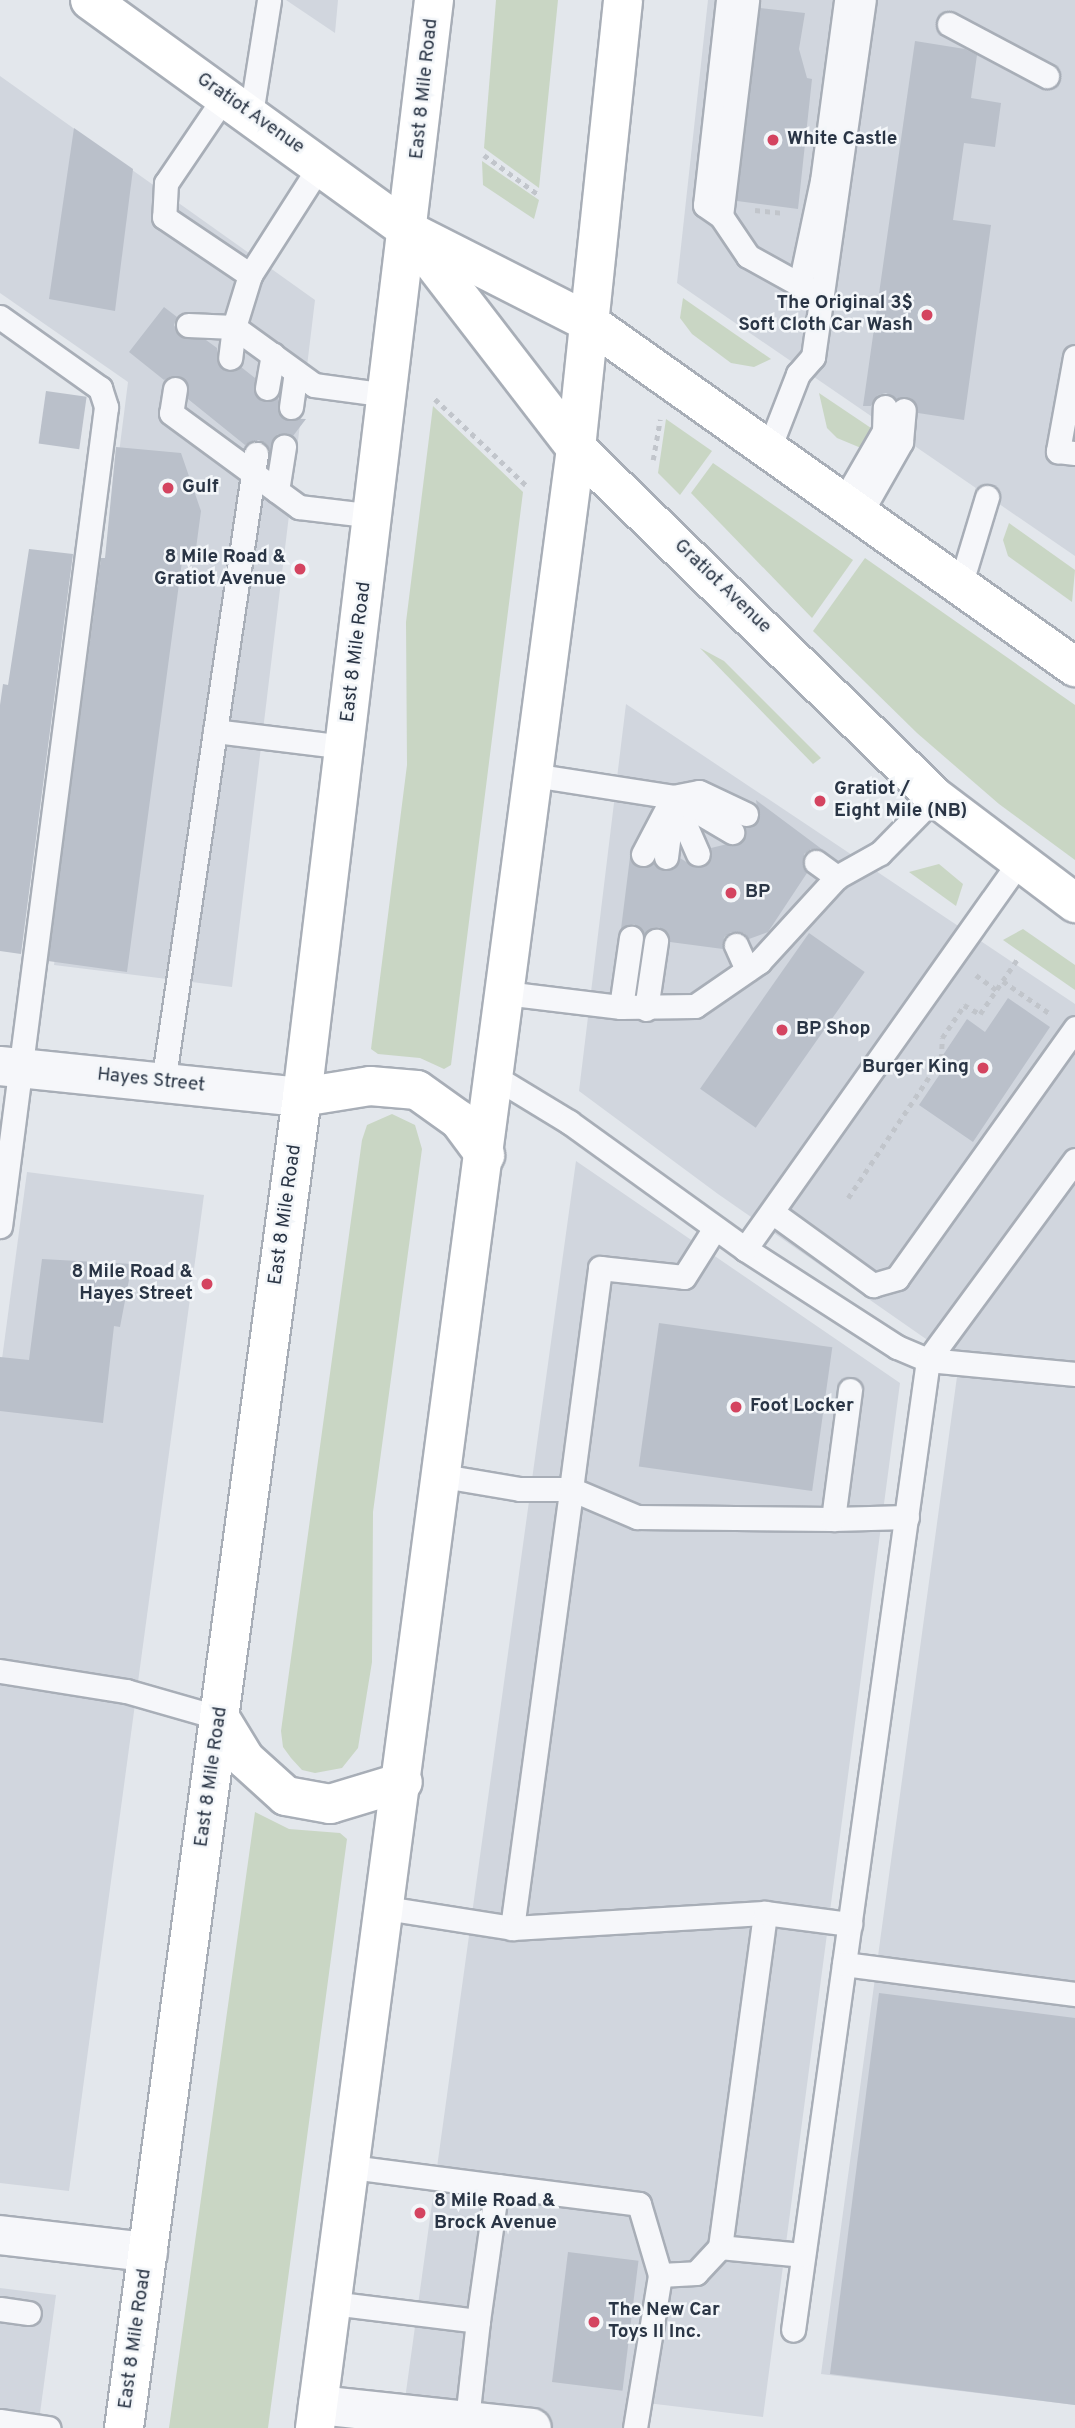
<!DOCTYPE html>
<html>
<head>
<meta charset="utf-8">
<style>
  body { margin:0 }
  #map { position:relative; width:1075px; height:2428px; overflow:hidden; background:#e3e7ec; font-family:Overpass,sans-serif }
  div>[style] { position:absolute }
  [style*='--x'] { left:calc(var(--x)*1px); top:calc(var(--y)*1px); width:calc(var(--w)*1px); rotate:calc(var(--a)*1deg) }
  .built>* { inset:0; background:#d1d6de }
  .green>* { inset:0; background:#c9d6c4 }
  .building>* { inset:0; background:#bac0ca; transform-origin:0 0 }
  .path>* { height:4.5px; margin-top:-2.25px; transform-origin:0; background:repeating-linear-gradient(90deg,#c1c5cb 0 5px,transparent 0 10px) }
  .roads { filter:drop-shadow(2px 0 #a8aeb7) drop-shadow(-2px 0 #a8aeb7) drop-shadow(0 2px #a8aeb7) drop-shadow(0 -2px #a8aeb7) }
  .service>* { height:23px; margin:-11.5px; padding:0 11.5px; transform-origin:11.5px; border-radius:11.5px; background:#f6f7fa }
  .minor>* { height:38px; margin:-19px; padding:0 19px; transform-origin:19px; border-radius:19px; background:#f6f7fa }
  .tertiary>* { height:38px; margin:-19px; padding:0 19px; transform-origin:19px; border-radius:19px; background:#f6f7fa }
  .primary>* { height:38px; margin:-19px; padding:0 19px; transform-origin:19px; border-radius:19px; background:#fff }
  .trunk>* { height:38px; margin:-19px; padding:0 19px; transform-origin:19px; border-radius:19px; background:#fff }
  .dots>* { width:19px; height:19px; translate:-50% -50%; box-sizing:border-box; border:4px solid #f3f6f9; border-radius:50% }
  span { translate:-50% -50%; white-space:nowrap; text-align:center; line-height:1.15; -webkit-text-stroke:5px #f3f6f9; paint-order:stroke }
  .street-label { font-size:19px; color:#2a3545 }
  .poi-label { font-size:19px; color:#2a3545; font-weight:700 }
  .left { translate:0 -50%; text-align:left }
  .right { translate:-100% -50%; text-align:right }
</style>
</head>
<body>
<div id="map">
  <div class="built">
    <div style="clip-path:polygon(286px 0,338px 0,335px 33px)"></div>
    <div style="clip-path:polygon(708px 0,1075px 0,1075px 556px,677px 283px)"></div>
    <div style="clip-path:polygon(0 76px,315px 300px,232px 987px,54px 965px,128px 382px,0 293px)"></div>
    <div style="clip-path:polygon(626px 704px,1075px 1004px,1075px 2405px,821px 2374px,959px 1362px,718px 1194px,579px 1091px)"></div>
    <div style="clip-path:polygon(576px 1161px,900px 1383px,763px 2417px,639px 2402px,634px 2428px,401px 2428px)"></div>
    <div style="clip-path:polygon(27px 1172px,204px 1195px,69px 2191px,0 2183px,0 1374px)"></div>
    <div style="clip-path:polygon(0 2288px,56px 2295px,38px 2428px,0 2428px)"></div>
  </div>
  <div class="green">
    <div style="clip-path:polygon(496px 0,558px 0,539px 188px,484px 148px)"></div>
    <div style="clip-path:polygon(482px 161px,539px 200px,534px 219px,483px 185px)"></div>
    <div style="clip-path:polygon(683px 298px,771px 359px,754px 367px,731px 363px,692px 334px,680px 318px)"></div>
    <div style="clip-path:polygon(819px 393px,871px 428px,871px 438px,861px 448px,837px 438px,827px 428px)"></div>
    <div style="clip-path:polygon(433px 406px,523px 492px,451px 1065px,444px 1069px,420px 1058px,378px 1054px,371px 1049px,407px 765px,406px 622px)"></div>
    <div style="clip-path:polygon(666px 419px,712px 451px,680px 495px,658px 473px)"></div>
    <div style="clip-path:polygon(713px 463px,853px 560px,812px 618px,691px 493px)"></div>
    <div style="clip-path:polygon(1009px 523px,1075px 570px,1072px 602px,1008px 556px,1003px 540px)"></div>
    <div style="clip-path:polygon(865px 558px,1075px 705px,1075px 860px,999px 804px,917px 733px,813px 631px)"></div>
    <div style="clip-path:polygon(700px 648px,724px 661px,821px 758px,813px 764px)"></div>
    <div style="clip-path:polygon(939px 864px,963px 884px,956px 906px,909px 872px)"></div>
    <div style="clip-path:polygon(1023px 929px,1075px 965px,1075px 990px,1003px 940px)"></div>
    <div style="clip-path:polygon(392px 1114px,415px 1125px,422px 1149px,373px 1512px,372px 1662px,358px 1748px,342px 1768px,315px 1773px,302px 1770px,291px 1758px,283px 1747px,281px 1731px,362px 1140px,367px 1125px)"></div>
    <div style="clip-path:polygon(255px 1812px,289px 1829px,340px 1833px,347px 1839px,268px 2428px,169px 2428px)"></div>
  </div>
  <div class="building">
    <div style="clip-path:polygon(760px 8px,805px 13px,799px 49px,807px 78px,812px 79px,798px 209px,737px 201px)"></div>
    <div style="clip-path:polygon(915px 41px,965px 49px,977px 55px,971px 98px,1001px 103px,995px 147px,964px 143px,953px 220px,991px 225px,964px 420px,918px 413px,911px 398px,896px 399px,886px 393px,878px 395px,871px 406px,863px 406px)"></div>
    <div style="clip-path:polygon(74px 128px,133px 169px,115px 311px,49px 299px)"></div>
    <div style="clip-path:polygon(164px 307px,177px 317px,174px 325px,180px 336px,206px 340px,217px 348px,221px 369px,229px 372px,241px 367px,255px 378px,259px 399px,271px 401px,278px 397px,282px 418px,306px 419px,293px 436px,278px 434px,269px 450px,259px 440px,245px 445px,188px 399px,183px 378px,171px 376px,164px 380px,129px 352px)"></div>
    <div style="left:46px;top:391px;width:41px;height:53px;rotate:8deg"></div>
    <div style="clip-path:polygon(116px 447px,181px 453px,201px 511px,195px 556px,183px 554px,127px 972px,48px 961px,101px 558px,105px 558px)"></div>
    <div style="clip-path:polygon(29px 549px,73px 554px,21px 954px,0 951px,0 705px,3px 684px,8px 685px)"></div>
    <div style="clip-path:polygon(756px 800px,823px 850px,811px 849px,804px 854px,807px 873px,768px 932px,749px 939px,744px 933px,731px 932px,724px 937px,723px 949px,670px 942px,659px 927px,644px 934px,634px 924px,621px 929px,630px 857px,637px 867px,653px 863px,665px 871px,677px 866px,680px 858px,696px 868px,704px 866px,712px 856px,711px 848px,744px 840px,745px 828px,759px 819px)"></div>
    <div style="left:809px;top:933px;width:68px;height:190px;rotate:35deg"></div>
    <div style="clip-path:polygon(1008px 998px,1050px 1027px,973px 1142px,919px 1105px,950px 1059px,943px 1055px,967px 1019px,985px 1032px)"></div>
    <div style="clip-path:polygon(42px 1259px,132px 1264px,120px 1327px,114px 1326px,103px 1423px,0 1411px,0 1357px,29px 1360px)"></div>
    <div style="left:659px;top:1323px;width:175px;height:145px;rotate:8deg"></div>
    <div style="clip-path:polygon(879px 1993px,1075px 2018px,1075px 2405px,830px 2374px)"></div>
    <div style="left:568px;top:2252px;width:71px;height:131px;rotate:7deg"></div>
  </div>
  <div class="path">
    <div style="--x:484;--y:155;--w:68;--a:36"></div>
    <div style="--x:755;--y:210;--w:30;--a:6"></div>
    <div style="--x:435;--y:399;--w:125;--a:43.4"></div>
    <div style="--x:653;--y:460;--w:41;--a:-80.1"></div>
    <div style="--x:976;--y:975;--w:26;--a:36"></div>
    <div style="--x:1003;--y:981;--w:56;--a:34.8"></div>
    <div style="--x:848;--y:1198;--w:167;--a:-56.2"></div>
    <div style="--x:941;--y:1059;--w:21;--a:-87"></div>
    <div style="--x:942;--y:1038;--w:40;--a:-56"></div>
    <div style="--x:964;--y:1005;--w:18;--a:29"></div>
    <div style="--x:980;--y:1014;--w:68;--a:-55.8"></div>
  </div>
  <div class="roads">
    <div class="service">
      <div style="--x:728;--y:0;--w:206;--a:96.4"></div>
      <div style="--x:705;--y:205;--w:19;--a:35"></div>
      <div style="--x:721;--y:216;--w:48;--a:56"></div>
      <div style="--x:748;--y:256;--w:85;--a:29"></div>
      <div style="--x:949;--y:24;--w:111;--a:28"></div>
      <div style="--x:225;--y:96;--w:105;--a:124.1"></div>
      <div style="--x:166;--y:183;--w:34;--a:93"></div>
      <div style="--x:164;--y:217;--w:104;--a:34"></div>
      <div style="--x:250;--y:275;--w:132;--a:-57.4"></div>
      <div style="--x:251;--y:114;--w:115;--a:-81"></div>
      <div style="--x:721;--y:216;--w:218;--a:-83.1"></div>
      <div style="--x:250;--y:275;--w:54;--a:107.1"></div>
      <div style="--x:234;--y:327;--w:99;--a:35.9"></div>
      <div style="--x:314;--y:385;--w:75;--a:7.7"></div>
      <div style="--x:800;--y:285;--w:106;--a:-78.1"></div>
      <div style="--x:822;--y:181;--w:183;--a:-82.4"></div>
      <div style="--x:0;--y:317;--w:123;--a:35.4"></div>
      <div style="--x:100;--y:388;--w:20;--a:72"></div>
      <div style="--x:106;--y:407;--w:826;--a:97.37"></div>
      <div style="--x:188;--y:325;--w:46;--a:2.5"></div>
      <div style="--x:234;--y:327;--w:31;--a:97"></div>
      <div style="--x:1075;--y:357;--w:96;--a:100.3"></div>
      <div style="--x:1058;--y:451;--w:17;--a:7"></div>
      <div style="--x:267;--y:388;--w:34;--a:-80"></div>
      <div style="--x:175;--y:389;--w:24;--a:99"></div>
      <div style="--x:171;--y:413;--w:159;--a:36.3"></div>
      <div style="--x:299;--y:507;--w:76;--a:6.8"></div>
      <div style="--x:291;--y:407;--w:35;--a:-82"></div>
      <div style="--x:768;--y:451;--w:83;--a:-68.7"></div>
      <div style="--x:798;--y:374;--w:23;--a:-49"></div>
      <div style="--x:813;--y:357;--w:361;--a:-81.9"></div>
      <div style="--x:277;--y:491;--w:45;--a:-81"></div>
      <div style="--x:843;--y:502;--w:82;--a:-60"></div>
      <div style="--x:884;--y:431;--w:24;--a:-88"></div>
      <div style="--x:860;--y:514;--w:83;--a:-60.3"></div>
      <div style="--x:901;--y:442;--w:32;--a:-85"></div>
      <div style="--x:960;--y:586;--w:93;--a:-73.1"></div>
      <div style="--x:215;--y:731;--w:131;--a:7"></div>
      <div style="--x:533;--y:775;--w:142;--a:8.9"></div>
      <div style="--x:673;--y:797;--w:69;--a:30.7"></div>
      <div style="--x:673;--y:797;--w:26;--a:-11"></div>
      <div style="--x:699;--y:792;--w:52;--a:25.1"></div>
      <div style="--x:673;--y:797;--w:62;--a:66.3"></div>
      <div style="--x:643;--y:854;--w:64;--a:-62.2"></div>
      <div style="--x:666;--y:857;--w:47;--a:-82.7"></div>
      <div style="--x:816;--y:862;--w:26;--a:36"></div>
      <div style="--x:736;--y:945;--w:27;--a:66"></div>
      <div style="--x:505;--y:993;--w:117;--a:6.9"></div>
      <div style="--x:621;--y:1007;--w:74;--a:-0.8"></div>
      <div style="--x:695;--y:1006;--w:78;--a:-34.5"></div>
      <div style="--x:759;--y:962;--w:115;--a:-47.5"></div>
      <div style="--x:837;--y:877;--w:49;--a:-29.2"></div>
      <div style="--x:880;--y:853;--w:78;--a:-45.5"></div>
      <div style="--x:621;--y:1007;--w:70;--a:-81.8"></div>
      <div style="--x:646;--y:1009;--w:69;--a:-81.6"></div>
      <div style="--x:495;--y:1077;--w:87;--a:31.3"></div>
      <div style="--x:569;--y:1122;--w:217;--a:35.8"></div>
      <div style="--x:745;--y:1249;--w:181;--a:32.8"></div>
      <div style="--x:897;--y:1347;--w:34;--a:23"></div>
      <div style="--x:928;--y:1360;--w:979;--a:97.92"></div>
      <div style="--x:163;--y:1083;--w:636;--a:-81.59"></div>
      <div style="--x:772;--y:1212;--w:125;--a:35.9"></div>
      <div style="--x:873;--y:1285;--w:25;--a:-16"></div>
      <div style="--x:897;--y:1278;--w:307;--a:-54.5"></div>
      <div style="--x:745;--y:1249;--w:472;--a:-54.7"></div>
      <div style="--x:928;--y:1360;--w:248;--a:-53.7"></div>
      <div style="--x:928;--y:1360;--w:148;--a:5.4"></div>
      <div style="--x:443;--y:1476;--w:78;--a:9.6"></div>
      <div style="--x:520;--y:1489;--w:51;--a:0"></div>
      <div style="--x:571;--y:1489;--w:223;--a:-82.5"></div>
      <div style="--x:600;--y:1268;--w:84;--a:6.1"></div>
      <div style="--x:684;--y:1277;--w:58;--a:-57.7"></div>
      <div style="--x:833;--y:1519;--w:74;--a:-1.5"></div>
      <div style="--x:0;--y:1671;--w:128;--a:9"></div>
      <div style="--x:126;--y:1691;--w:98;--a:16"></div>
      <div style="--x:385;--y:1908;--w:129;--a:8.9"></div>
      <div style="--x:512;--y:1928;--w:443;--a:-82.3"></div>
      <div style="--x:571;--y:1489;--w:72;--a:23"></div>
      <div style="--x:637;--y:1517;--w:196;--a:0.6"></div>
      <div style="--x:833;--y:1519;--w:130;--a:-82.5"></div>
      <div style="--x:512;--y:1928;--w:253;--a:-3.4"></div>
      <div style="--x:844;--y:1964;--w:233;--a:7.4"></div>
      <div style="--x:497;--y:2186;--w:143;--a:7.2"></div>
      <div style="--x:639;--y:2204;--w:74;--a:73.5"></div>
      <div style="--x:803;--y:2255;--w:83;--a:-174.5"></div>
      <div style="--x:720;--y:2247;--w:337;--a:-82.3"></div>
      <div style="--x:765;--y:1913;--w:86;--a:7.4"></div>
      <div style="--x:332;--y:2303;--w:147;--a:7"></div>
      <div style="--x:478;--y:2321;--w:136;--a:-82"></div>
      <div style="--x:497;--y:2186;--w:148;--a:-172.6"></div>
      <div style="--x:0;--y:2309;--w:29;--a:8"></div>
      <div style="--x:467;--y:2419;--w:99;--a:-83.6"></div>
      <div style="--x:0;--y:2421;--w:49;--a:8.3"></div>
      <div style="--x:635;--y:2428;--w:155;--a:-80.7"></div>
      <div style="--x:660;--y:2275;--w:36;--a:-3"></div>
      <div style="--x:696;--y:2273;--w:35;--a:-47"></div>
    </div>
    <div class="minor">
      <div style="--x:0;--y:2235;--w:149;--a:6.6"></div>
      <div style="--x:318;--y:2405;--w:215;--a:6.1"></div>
    </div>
    <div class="tertiary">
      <div style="--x:0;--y:1066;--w:304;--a:5.9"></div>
    </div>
    <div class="primary">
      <div style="--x:90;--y:0;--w:394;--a:35.9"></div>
      <div style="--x:409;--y:231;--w:203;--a:26.9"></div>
      <div style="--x:590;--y:323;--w:595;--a:35.35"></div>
      <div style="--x:414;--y:238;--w:265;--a:52.4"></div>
      <div style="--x:576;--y:448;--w:501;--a:44.19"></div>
      <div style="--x:935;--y:797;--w:176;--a:37.1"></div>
    </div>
    <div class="trunk">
      <div style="--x:302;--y:1097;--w:69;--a:-9.2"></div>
      <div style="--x:370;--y:1086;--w:47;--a:4.9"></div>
      <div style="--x:417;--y:1090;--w:52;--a:35.5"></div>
      <div style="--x:459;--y:1120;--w:44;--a:53.4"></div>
      <div style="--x:220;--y:1718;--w:48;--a:58.6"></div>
      <div style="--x:245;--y:1759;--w:55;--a:42.1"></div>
      <div style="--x:286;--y:1796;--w:45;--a:10.3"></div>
      <div style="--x:330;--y:1804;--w:76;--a:-16.8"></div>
      <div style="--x:124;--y:2428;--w:1343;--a:-82.38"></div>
      <div style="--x:302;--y:1097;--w:1105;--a:-83.14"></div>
      <div style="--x:315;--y:2428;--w:1997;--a:-82.49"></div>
      <div style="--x:576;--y:448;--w:450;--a:-84"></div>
    </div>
  </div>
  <div class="dots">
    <div style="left:773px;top:140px;background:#d44460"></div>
    <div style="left:927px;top:315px;background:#d44460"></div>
    <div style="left:168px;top:488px;background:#d44460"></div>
    <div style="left:300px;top:569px;background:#d44460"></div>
    <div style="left:820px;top:801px;background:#d44460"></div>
    <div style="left:731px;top:893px;background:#d44460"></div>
    <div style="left:782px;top:1030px;background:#d44460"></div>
    <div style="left:983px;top:1068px;background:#d44460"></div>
    <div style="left:207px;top:1284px;background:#d44460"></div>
    <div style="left:736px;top:1407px;background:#d44460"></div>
    <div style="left:420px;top:2213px;background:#d44460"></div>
    <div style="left:594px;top:2322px;background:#d44460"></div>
  </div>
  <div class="street-label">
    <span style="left:425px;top:89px;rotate:-84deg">East 8 Mile Road</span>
    <span style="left:250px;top:114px;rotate:35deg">Gratiot Avenue</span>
    <span style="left:722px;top:587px;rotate:44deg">Gratiot Avenue</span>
    <span style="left:357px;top:652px;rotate:-83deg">East 8 Mile Road</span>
    <span style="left:151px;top:1081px;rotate:6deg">Hayes Street</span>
    <span style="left:286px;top:1215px;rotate:-82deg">East 8 Mile Road</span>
    <span style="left:212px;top:1777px;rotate:-82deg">East 8 Mile Road</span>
    <span style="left:136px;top:2339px;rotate:-82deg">East 8 Mile Road</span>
  </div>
  <div class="poi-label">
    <span class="left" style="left:787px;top:140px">White Castle</span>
    <span class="right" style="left:913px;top:315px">The Original 3$<br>Soft Cloth Car Wash</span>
    <span class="left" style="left:182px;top:488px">Gulf</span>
    <span class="right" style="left:286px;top:569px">8 Mile Road &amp;<br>Gratiot Avenue</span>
    <span class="left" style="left:834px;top:801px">Gratiot /<br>Eight Mile (NB)</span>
    <span class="left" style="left:745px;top:893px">BP</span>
    <span class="left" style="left:796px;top:1030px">BP Shop</span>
    <span class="right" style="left:969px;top:1068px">Burger King</span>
    <span class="right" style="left:193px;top:1284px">8 Mile Road &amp;<br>Hayes Street</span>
    <span class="left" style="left:750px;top:1407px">Foot Locker</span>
    <span class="left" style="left:434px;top:2213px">8 Mile Road &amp;<br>Brock Avenue</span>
    <span class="left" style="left:608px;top:2322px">The New Car<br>Toys II Inc.</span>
  </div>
</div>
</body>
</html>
